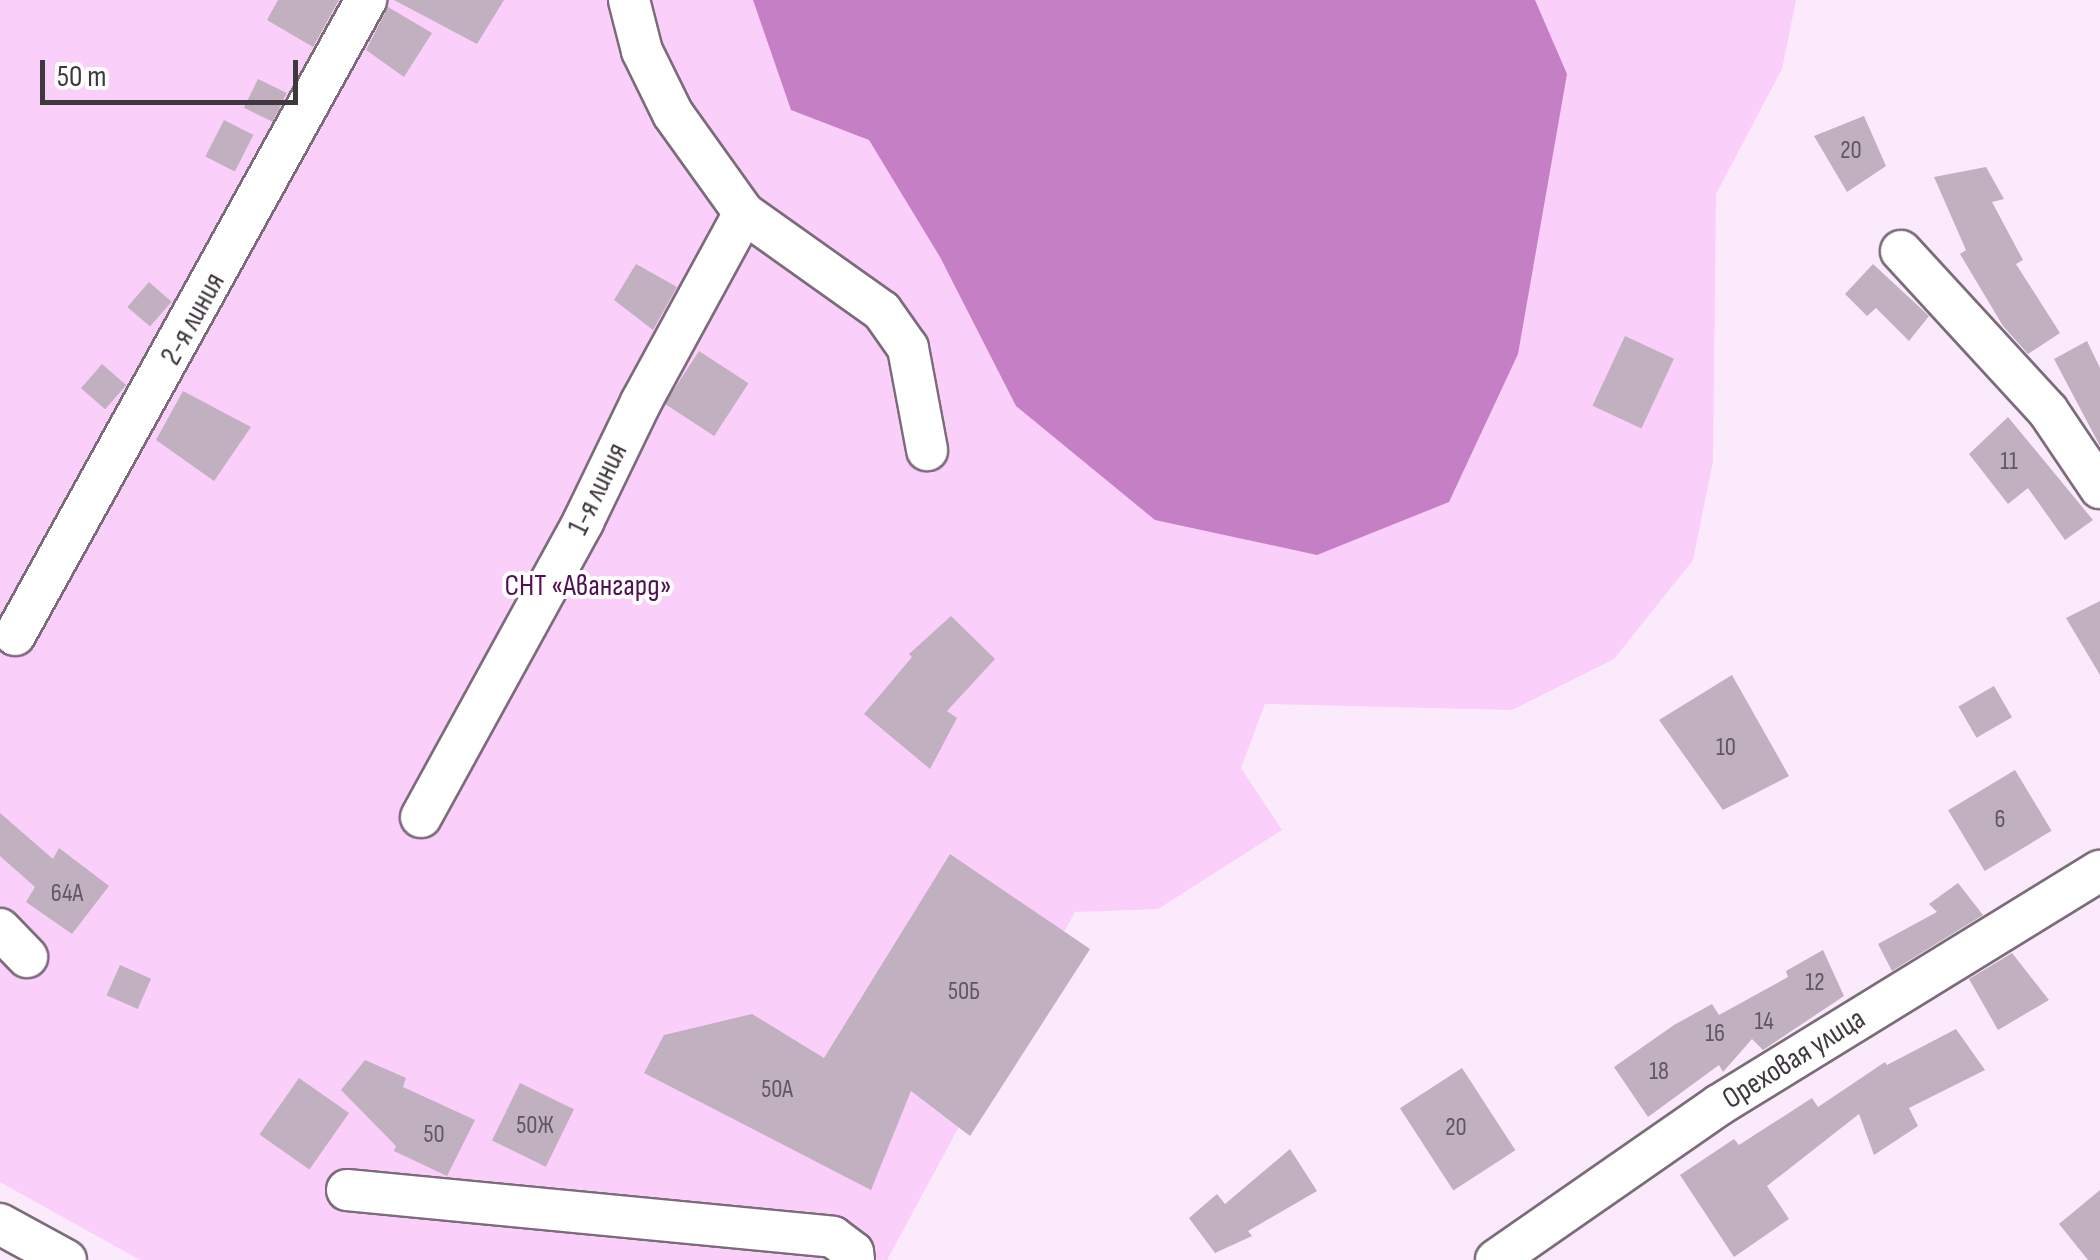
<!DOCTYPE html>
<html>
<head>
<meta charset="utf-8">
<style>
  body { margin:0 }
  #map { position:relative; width:2100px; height:1260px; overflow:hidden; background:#fbeafb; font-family:"Sofia Sans Condensed",sans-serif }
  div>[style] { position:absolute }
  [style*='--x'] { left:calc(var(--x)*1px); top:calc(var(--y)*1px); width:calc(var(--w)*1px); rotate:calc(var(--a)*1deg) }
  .green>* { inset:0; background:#facff9 }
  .water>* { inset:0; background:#c57fc4 }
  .building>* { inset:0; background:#c1b0c0; transform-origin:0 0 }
  .roads { filter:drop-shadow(2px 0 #7b6c7a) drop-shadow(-2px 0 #7b6c7a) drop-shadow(0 2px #7b6c7a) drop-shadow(0 -2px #7b6c7a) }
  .minor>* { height:40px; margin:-20px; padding:0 20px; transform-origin:20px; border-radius:20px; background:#fff }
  span { translate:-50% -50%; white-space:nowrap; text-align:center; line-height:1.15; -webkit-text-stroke:8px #fefefe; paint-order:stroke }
  .number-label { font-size:25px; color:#60575f }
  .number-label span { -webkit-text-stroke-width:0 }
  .street-label { font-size:30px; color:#3f393f }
  .park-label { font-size:30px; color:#511152 }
  .scale { position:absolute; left:40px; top:60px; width:258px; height:45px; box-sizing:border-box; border:5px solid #3f393f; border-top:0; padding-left:12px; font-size:30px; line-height:35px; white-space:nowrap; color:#3f393f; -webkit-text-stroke:8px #fefefe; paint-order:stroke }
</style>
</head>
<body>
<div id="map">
  <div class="green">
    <div style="clip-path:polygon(0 0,1796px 0,1782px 69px,1716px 194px,1713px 461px,1693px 560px,1614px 659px,1512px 710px,1265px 704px,1241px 768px,1282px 830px,1158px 909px,1075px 912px,887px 1260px,140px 1260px,0 1182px)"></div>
  </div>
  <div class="water">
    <div style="clip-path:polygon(753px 0,1535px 0,1567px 74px,1518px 354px,1449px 502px,1317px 555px,1155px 520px,1016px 406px,940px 257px,869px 140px,791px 110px)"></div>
  </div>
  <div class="building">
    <div style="clip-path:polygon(278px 0,339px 0,313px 47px,267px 20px)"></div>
    <div style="clip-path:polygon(394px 0,504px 0,477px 44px)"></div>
    <div style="clip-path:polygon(388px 7px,432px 33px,404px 77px,366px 50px)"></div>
    <div style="left:258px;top:79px;width:32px;height:32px;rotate:26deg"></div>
    <div style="clip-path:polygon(1864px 116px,1886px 166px,1847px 192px,1814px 136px)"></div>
    <div style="left:224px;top:120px;width:33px;height:41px;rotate:27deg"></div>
    <div style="clip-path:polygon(1986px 167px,2004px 199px,1992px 202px,2023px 260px,2016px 264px,2060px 333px,2028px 354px,2003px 326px,1960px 254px,1966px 250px,1934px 177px)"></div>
    <div style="clip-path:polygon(636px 264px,677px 287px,653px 330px,614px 300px)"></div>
    <div style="clip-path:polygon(1873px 264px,1929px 316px,1909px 341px,1876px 308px,1867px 316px,1845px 294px)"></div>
    <div style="left:149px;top:282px;width:30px;height:33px;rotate:41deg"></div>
    <div style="left:1625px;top:336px;width:54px;height:77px;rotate:25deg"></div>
    <div style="clip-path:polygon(2087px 341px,2100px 368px,2100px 446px,2054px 359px)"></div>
    <div style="left:699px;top:351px;width:59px;height:63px;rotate:33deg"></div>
    <div style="left:102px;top:364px;width:32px;height:32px;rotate:41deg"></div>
    <div style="clip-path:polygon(183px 391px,251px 427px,214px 481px,156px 440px)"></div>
    <div style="clip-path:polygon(2008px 417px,2093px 520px,2065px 540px,2028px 488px,2008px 504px,1969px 454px)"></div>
    <div style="clip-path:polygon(2100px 601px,2100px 675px,2066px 618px)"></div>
    <div style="clip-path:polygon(951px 616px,995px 659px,947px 711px,957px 718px,930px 769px,864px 714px,912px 657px,909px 654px)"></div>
    <div style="clip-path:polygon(1732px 675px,1789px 776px,1723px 810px,1659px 720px)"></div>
    <div style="left:1994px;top:686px;width:36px;height:41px;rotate:60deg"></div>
    <div style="left:2015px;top:770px;width:71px;height:78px;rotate:59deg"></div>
    <div style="clip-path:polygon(0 813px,53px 859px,59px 848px,109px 886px,72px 934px,26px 902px,35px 887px,0 856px)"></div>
    <div style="clip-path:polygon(950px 854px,1090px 949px,970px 1136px,911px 1091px,871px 1190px,644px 1073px,664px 1035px,752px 1014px,824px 1058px)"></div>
    <div style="clip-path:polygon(1958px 883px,1983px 915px,1892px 971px,1878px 944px,1937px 912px,1929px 904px)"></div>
    <div style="clip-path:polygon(1823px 950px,1844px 996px,1763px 1050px,1752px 1039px,1723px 1072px,1719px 1065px,1648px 1117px,1614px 1067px,1674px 1025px,1712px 1004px,1719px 1015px,1788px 977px,1786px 971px)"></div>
    <div style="clip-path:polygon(2012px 953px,2049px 1000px,1998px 1030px,1969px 979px)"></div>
    <div style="left:120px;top:965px;width:34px;height:33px;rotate:24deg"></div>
    <div style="clip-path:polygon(1956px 1029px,1985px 1070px,1909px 1108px,1918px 1126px,1874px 1155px,1859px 1114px,1767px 1186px,1789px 1219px,1734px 1257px,1680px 1175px,1734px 1139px,1739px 1145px,1812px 1098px,1818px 1107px,1885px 1062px,1887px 1065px)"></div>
    <div style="clip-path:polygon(365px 1060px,406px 1078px,403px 1087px,475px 1120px,447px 1176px,394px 1151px,396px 1146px,341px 1090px)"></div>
    <div style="left:1462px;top:1068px;width:98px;height:74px;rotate:57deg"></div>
    <div style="left:299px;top:1078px;width:61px;height:69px;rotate:35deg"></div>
    <div style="left:520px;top:1083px;width:60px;height:64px;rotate:26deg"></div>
    <div style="clip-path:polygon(1290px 1149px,1317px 1191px,1248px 1231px,1252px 1236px,1215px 1253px,1189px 1218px,1217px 1194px,1225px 1204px)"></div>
    <div style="clip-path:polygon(2100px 1190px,2100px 1260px,2088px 1260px,2059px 1224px)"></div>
  </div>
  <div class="roads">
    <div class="minor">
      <div style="--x:629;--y:0;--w:53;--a:75.7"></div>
      <div style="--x:642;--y:51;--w:70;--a:63.8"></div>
      <div style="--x:673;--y:114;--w:122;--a:54.4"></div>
      <div style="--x:744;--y:213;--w:169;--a:35.4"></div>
      <div style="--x:882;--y:311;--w:45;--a:54.9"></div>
      <div style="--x:908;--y:348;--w:104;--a:79.4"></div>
      <div style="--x:1901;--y:251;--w:217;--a:47.4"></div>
      <div style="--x:2048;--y:411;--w:93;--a:56"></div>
      <div style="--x:15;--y:635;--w:726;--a:-61.07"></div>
      <div style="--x:421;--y:817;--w:337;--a:-61.2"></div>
      <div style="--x:583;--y:522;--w:133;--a:-64.2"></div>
      <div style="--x:641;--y:402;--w:215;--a:-61.4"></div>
      <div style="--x:0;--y:929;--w:39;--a:46"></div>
      <div style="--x:347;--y:1190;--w:488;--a:5.5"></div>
      <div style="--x:833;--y:1237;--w:25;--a:37"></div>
      <div style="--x:853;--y:1252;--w:8;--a:83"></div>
      <div style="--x:0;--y:1224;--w:75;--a:28.6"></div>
      <div style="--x:1496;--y:1260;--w:272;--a:-34.8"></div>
      <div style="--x:1719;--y:1105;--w:447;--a:-31.6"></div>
    </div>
  </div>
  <div class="number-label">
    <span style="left:1851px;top:151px">20</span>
    <span style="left:2009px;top:462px">11</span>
    <span style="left:1726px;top:748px">10</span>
    <span style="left:2000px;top:820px">6</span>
    <span style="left:67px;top:894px">64А</span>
    <span style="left:1815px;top:983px">12</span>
    <span style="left:964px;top:992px">50Б</span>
    <span style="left:1764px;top:1022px">14</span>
    <span style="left:1715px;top:1034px">16</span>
    <span style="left:1659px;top:1072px">18</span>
    <span style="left:777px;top:1090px">50А</span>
    <span style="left:535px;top:1126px">50Ж</span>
    <span style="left:1456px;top:1128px">20</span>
    <span style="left:434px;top:1135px">50</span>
  </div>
  <div class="street-label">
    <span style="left:193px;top:319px;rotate:-61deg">2-я линия</span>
    <span style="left:598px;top:489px;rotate:-64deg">1-я линия</span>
    <span style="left:1794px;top:1059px;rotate:-32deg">Ореховая улица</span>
  </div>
  <div class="park-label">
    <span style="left:588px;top:586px">СНТ «Авангард»</span>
  </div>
  <div class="scale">50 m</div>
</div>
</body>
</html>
